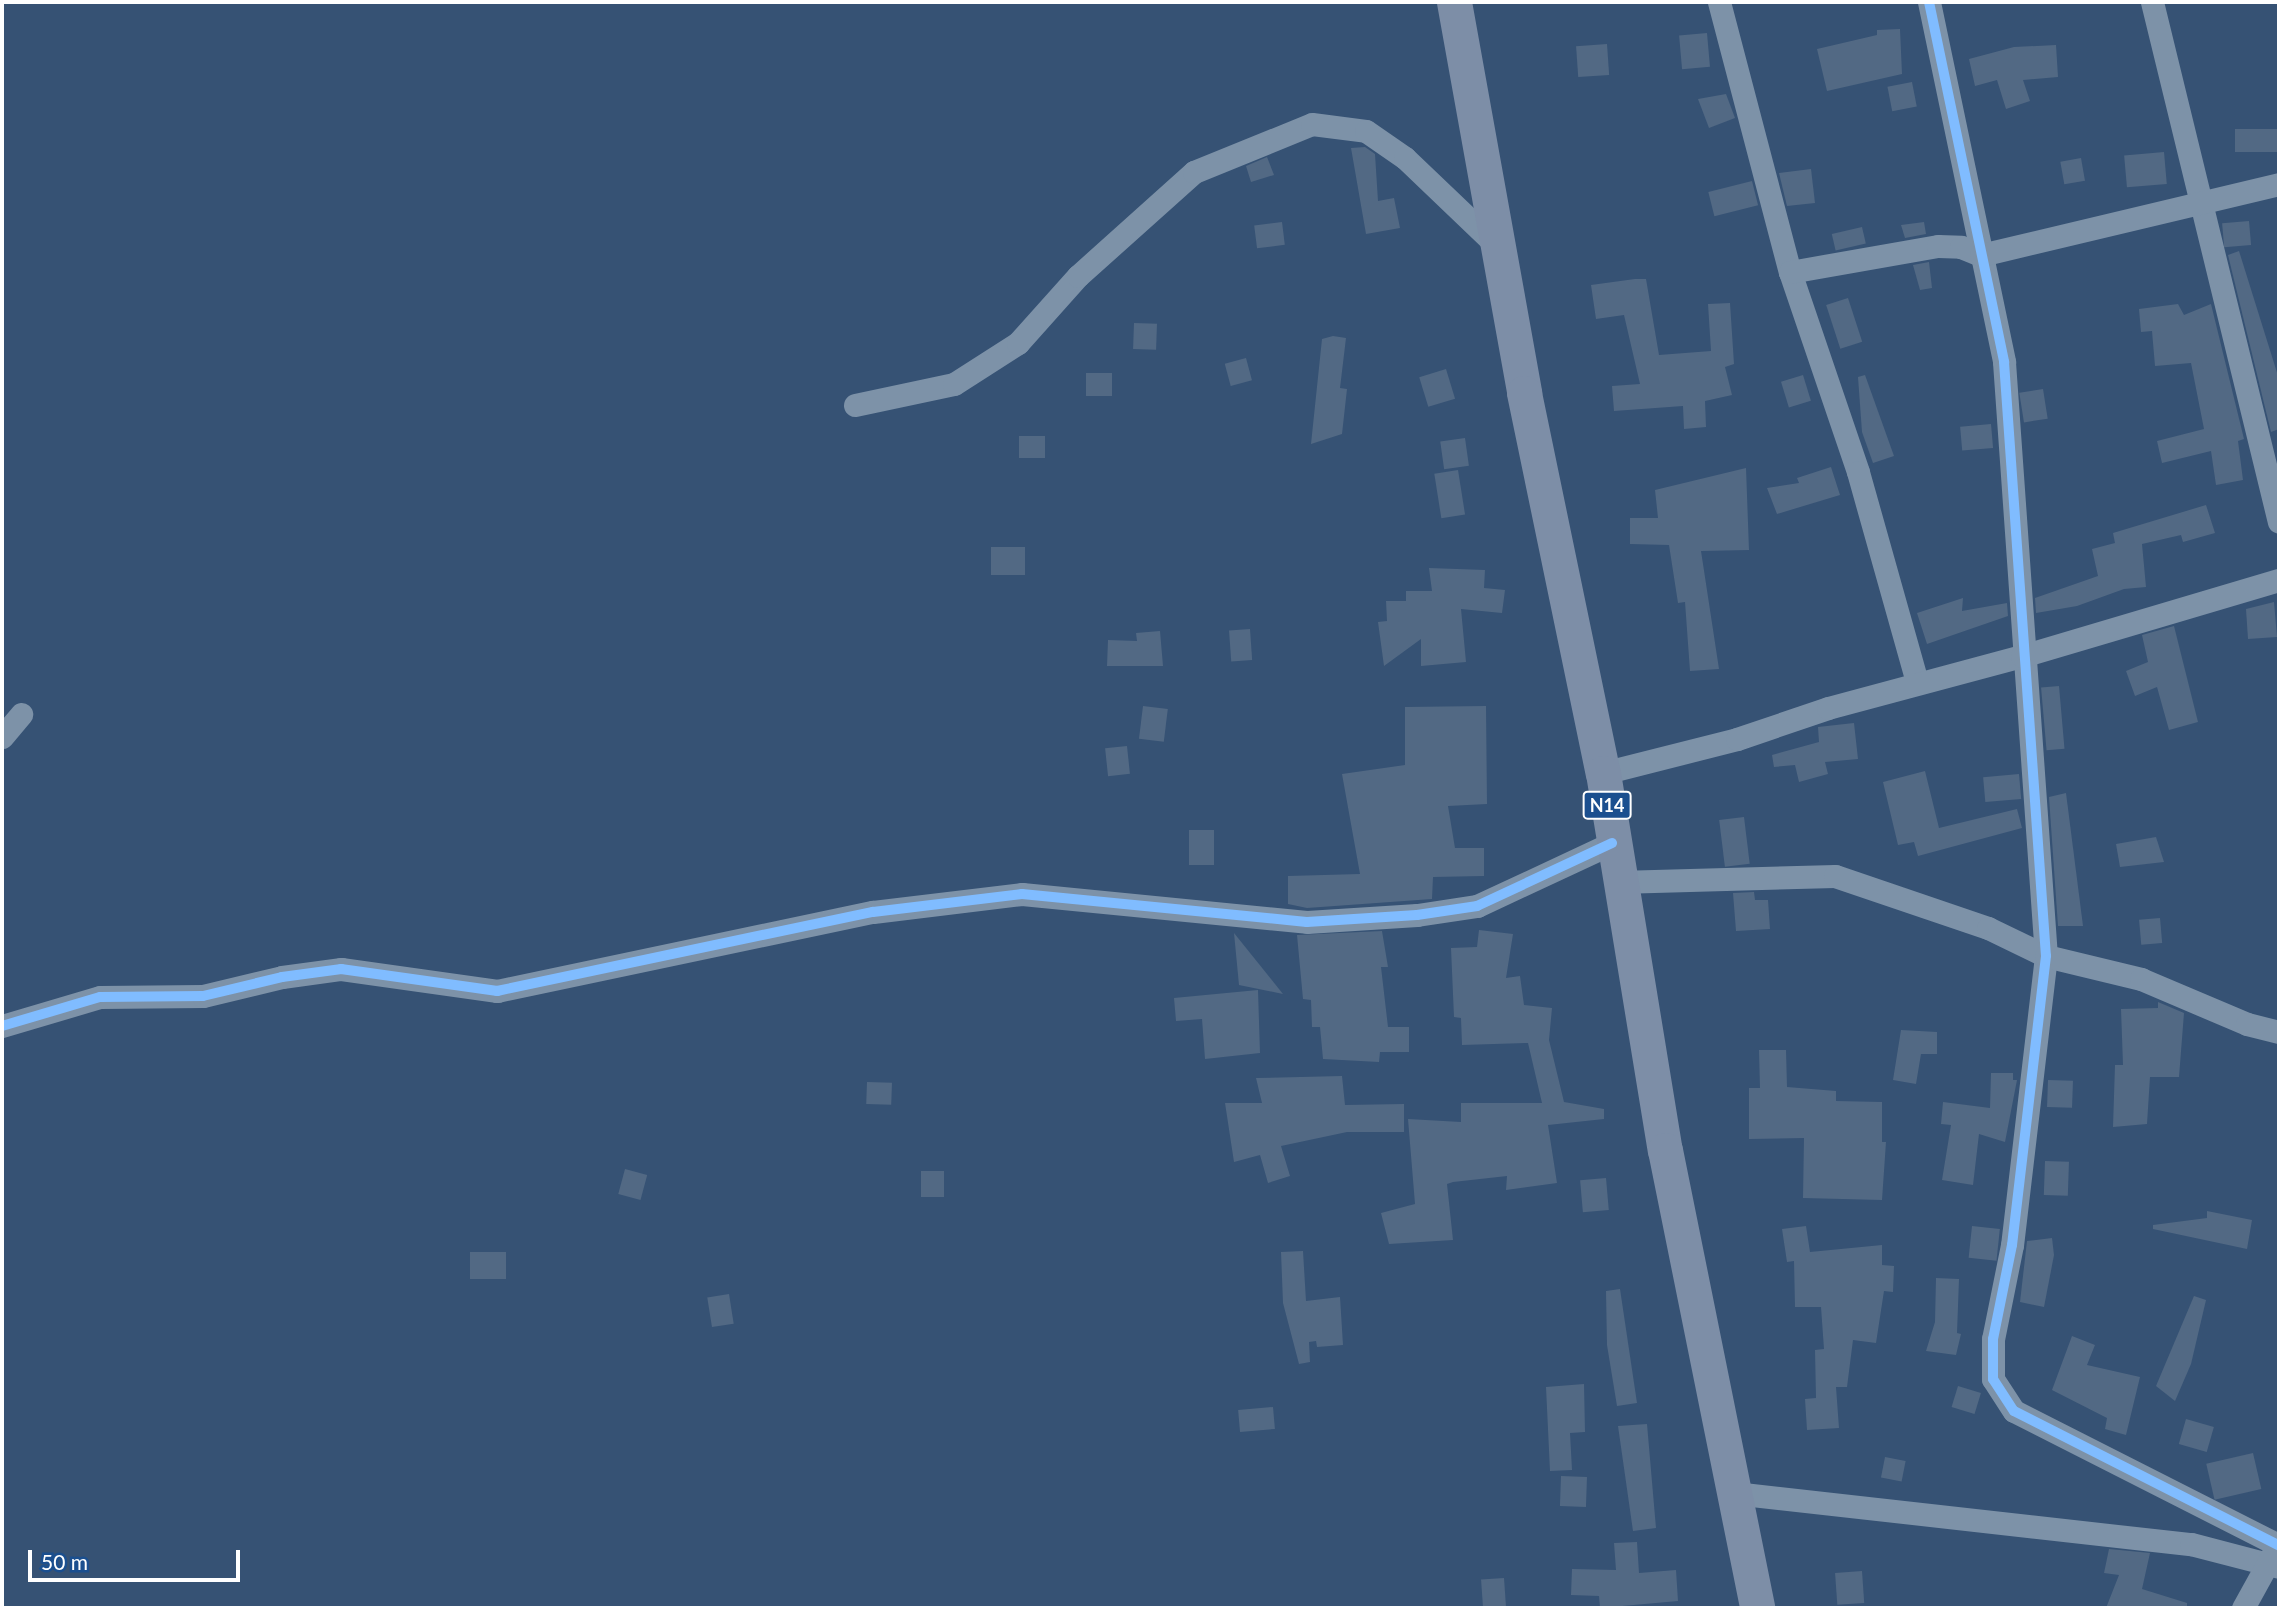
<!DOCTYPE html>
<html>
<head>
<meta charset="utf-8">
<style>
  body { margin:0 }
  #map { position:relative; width:2281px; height:1610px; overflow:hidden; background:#365274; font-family:Lato,sans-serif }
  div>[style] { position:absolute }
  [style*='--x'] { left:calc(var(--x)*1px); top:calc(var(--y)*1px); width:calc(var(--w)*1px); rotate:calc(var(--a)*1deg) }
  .building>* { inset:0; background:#526984; transform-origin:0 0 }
  .street>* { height:23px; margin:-11.5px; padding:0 11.5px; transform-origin:11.5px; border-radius:11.5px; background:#7d92a8 }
  .primary>* { height:35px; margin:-17.5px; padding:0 17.5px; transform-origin:17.5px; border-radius:17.5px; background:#7d8ea7 }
  .cycleway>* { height:10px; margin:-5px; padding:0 5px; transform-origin:5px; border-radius:5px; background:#80bcff }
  span { translate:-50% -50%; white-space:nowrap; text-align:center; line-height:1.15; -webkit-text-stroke:5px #1b4f8f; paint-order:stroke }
  .shield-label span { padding:2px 5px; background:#1b4f8f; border:2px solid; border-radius:5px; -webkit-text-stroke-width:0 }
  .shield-label { font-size:18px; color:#fff; font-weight:700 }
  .frame { position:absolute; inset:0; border:4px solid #fff; pointer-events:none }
  .scale { position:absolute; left:28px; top:1550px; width:212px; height:32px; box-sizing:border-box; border:4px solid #fff; border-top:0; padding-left:9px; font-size:21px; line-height:24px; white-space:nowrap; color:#fff; -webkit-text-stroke:5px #1b4f8f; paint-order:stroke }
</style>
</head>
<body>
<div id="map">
  <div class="building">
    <div style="clip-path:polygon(1900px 29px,1902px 74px,1827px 91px,1817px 49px,1877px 35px,1877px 30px)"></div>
    <div style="left:1707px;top:33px;width:34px;height:28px;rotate:85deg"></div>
    <div style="left:1607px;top:44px;width:31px;height:31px;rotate:86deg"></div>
    <div style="clip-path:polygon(2056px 45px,2058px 77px,2023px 80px,2030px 101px,2006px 109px,1997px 80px,1975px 86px,1969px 59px,2014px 47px)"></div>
    <div style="left:1912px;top:82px;width:25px;height:25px;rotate:79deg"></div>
    <div style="clip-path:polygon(1726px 94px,1735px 118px,1709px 128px,1698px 99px)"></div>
    <div style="left:2235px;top:129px;width:44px;height:23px"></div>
    <div style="clip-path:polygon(1365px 147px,1375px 154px,1378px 201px,1394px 198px,1400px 228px,1366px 234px,1351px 148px)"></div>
    <div style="left:2164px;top:152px;width:32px;height:40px;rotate:85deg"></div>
    <div style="clip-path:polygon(1267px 157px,1274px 175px,1251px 182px,1246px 166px)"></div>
    <div style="left:2081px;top:158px;width:23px;height:21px;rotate:80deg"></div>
    <div style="clip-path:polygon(1811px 169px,1815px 203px,1787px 206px,1779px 173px)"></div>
    <div style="left:1752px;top:181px;width:25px;height:45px;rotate:76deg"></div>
    <div style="left:2249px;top:221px;width:24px;height:27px;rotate:85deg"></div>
    <div style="left:1282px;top:222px;width:23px;height:28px;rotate:83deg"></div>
    <div style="clip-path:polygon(1924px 222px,1926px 234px,1905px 238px,1901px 225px)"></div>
    <div style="left:1862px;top:227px;width:17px;height:31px;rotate:77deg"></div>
    <div style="clip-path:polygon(2239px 251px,2279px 379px,2279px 429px,2271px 432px,2228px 255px)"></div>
    <div style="clip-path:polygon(1929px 262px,1932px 288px,1920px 290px,1913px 265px)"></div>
    <div style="clip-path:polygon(1635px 279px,1646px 279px,1659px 355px,1711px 351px,1708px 304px,1730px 303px,1734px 364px,1725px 367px,1732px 395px,1705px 401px,1706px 427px,1684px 429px,1683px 406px,1614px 411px,1612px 386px,1640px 384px,1624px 315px,1596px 319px,1591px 285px)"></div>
    <div style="left:1848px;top:298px;width:46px;height:23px;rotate:72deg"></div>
    <div style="clip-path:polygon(2178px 304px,2184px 315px,2211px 304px,2244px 439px,2238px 441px,2243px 480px,2216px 485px,2211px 451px,2162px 463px,2157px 441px,2204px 429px,2191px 363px,2155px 366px,2152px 331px,2141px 332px,2139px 309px)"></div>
    <div style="left:1134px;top:323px;width:23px;height:26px;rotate:2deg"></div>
    <div style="clip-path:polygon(1333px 336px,1346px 338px,1340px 388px,1347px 389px,1342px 434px,1311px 444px,1322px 339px)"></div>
    <div style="left:1246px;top:358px;width:23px;height:22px;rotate:75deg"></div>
    <div style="left:1446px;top:369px;width:31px;height:28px;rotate:73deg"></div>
    <div style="left:1086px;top:373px;width:26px;height:23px"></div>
    <div style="left:1803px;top:375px;width:27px;height:23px;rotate:73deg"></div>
    <div style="clip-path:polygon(1865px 375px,1894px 456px,1873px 463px,1862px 432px,1858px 377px)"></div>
    <div style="left:2043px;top:389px;width:30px;height:24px;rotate:81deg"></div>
    <div style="left:1991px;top:424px;width:24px;height:31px;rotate:85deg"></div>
    <div style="left:1019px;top:436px;width:26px;height:22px"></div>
    <div style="left:1465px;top:438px;width:28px;height:25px;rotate:82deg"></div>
    <div style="clip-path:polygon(1831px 467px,1840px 495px,1777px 514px,1767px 488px,1799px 483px,1797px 478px)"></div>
    <div style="clip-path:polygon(1746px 468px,1749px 550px,1701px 551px,1719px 669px,1690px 671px,1685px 602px,1678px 603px,1669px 545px,1630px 544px,1630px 518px,1658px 518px,1655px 490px)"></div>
    <div style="left:1458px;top:470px;width:45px;height:24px;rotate:81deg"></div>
    <div style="clip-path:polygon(2206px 505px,2215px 533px,2183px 542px,2181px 535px,2142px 544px,2146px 587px,2124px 589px,2077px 606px,2036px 613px,2035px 598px,2098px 576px,2092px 549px,2115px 543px,2113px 533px)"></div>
    <div style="left:991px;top:547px;width:34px;height:28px"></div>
    <div style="clip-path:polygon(1429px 568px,1485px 570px,1484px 588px,1505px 590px,1502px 613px,1461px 609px,1466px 662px,1421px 666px,1421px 639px,1384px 666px,1378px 622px,1387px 621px,1386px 601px,1406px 601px,1406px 591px,1432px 591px)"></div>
    <div style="clip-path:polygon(1963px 598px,1962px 611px,2007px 603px,2008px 616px,1927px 644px,1917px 613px)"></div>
    <div style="clip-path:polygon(2274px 602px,2277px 637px,2248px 639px,2246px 609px)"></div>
    <div style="clip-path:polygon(2174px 626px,2198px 722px,2169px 730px,2157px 687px,2135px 696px,2126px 671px,2148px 662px,2142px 635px)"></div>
    <div style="left:1250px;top:629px;width:31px;height:21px;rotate:86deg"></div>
    <div style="clip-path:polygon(1160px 631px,1163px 666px,1107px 666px,1108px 640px,1137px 641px,1136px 633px)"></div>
    <div style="left:2059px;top:686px;width:63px;height:18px;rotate:85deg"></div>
    <div style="left:1143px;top:706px;width:25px;height:33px;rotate:7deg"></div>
    <div style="clip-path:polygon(1486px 706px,1487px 804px,1448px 806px,1455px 848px,1484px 848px,1484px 876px,1433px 877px,1432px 899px,1307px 908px,1288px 904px,1288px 876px,1360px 874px,1342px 774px,1405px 765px,1405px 707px)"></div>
    <div style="clip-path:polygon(1854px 723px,1858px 759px,1825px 762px,1828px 774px,1799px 782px,1795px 765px,1774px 767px,1772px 755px,1819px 742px,1818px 727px)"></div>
    <div style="left:1127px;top:746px;width:28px;height:22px;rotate:84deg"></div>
    <div style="clip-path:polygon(1925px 771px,1939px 828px,2017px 809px,2022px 828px,1918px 856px,1914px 842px,1898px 845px,1883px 782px)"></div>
    <div style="left:2019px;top:774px;width:25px;height:36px;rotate:85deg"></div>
    <div style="clip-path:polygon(2066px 793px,2083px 926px,2058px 926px,2049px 797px)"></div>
    <div style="left:1744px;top:817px;width:47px;height:25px;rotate:83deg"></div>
    <div style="left:1189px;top:830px;width:25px;height:35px"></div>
    <div style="clip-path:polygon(2156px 837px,2164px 862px,2120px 867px,2116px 844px)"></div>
    <div style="clip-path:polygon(1754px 892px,1755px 900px,1768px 900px,1770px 929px,1736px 931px,1733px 893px)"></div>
    <div style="left:2160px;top:918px;width:25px;height:21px;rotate:85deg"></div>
    <div style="clip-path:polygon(1479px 930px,1513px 934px,1506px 978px,1520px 976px,1524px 1005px,1552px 1008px,1549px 1040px,1564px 1102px,1604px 1109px,1604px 1119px,1548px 1125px,1557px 1183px,1506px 1190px,1507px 1176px,1453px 1182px,1447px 1184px,1453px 1240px,1389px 1244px,1381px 1213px,1415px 1204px,1408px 1119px,1461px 1122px,1461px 1103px,1542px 1103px,1528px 1043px,1462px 1045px,1461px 1018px,1454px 1017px,1451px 948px,1477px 947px)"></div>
    <div style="clip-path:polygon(1382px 931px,1388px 967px,1381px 967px,1388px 1027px,1409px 1027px,1409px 1052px,1380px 1052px,1379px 1062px,1323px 1059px,1320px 1027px,1312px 1027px,1311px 1000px,1303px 999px,1297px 935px)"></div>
    <div style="clip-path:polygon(1234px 933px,1283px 994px,1239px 985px)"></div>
    <div style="clip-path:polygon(1258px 990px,1260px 1053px,1205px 1059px,1202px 1019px,1176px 1021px,1174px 998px)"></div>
    <div style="clip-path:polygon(2158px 1002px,2184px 1013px,2179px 1077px,2150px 1077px,2147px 1124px,2113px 1127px,2115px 1065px,2123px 1065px,2121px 1009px,2158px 1008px)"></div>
    <div style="clip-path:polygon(1901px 1030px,1937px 1032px,1937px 1054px,1921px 1054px,1916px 1084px,1893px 1080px)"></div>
    <div style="clip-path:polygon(1759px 1050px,1786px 1050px,1787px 1087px,1836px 1091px,1836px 1101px,1882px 1102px,1882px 1142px,1886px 1142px,1882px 1200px,1803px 1198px,1804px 1138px,1749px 1139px,1749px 1088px,1760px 1088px)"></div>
    <div style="clip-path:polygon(1991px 1073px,2013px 1073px,2013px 1080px,2017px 1080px,2005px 1142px,1979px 1134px,1973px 1185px,1942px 1180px,1951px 1125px,1941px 1124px,1943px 1102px,1990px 1108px)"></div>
    <div style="clip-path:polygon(1342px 1076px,1345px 1105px,1404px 1104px,1404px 1132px,1347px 1132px,1281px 1146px,1290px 1176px,1268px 1183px,1260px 1155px,1234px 1162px,1225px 1103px,1262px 1103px,1256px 1078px)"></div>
    <div style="left:2048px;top:1080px;width:25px;height:27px;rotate:2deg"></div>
    <div style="left:867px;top:1082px;width:25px;height:22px;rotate:2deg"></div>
    <div style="left:2045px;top:1161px;width:24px;height:34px;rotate:2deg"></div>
    <div style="left:625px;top:1169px;width:23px;height:26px;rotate:15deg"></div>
    <div style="left:921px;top:1171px;width:23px;height:26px"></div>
    <div style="left:1606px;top:1178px;width:32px;height:26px;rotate:85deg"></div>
    <div style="clip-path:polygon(2207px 1211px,2252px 1220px,2247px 1249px,2153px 1229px,2153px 1225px,2207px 1218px)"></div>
    <div style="clip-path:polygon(1806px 1226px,1810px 1252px,1882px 1245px,1882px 1265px,1894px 1266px,1893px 1292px,1884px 1291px,1876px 1343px,1853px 1340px,1847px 1387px,1836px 1387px,1839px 1428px,1807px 1430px,1805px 1399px,1816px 1398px,1815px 1350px,1824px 1349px,1821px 1307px,1795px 1307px,1794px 1261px,1787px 1262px,1782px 1229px)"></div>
    <div style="left:1972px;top:1226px;width:28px;height:32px;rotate:6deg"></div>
    <div style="clip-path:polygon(2052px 1238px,2054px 1255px,2044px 1307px,2020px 1302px,2027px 1241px)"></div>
    <div style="clip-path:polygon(1303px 1251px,1306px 1301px,1340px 1297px,1343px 1345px,1317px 1347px,1316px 1341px,1309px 1342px,1310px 1362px,1299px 1364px,1283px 1303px,1281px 1252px)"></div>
    <div style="left:470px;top:1252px;width:36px;height:27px"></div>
    <div style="clip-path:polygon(1936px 1278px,1959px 1279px,1957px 1333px,1961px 1334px,1956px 1355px,1926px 1351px,1935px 1322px)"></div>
    <div style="clip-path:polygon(1620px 1289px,1637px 1403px,1617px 1406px,1607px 1345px,1606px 1291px)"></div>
    <div style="left:729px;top:1294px;width:30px;height:22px;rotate:81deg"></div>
    <div style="clip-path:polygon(2194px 1296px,2206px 1300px,2191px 1364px,2175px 1401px,2156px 1386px)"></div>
    <div style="clip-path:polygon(2072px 1336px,2095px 1345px,2087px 1365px,2140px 1377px,2126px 1435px,2105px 1429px,2107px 1418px,2052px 1390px)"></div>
    <div style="clip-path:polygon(1584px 1384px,1585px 1432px,1570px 1433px,1572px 1470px,1550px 1471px,1546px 1387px)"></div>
    <div style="left:1958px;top:1386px;width:24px;height:22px;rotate:17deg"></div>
    <div style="left:1273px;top:1407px;width:22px;height:35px;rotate:85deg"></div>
    <div style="left:2186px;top:1419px;width:29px;height:26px;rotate:16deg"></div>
    <div style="clip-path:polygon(1647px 1424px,1656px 1528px,1633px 1531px,1618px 1426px)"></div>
    <div style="left:2253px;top:1453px;width:37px;height:48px;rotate:77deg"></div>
    <div style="left:1885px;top:1457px;width:21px;height:21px;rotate:11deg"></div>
    <div style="left:1561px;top:1476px;width:26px;height:30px;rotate:2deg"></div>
    <div style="clip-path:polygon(1637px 1542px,1639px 1573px,1676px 1570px,1678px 1601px,1600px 1608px,1599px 1596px,1571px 1595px,1572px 1569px,1616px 1570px,1614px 1543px)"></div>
    <div style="clip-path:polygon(2109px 1549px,2150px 1553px,2142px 1589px,2187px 1603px,2187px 1608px,2106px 1608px,2119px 1575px,2104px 1573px)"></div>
    <div style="left:1862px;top:1571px;width:32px;height:27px;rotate:86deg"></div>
    <div style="left:1504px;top:1578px;width:30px;height:23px;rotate:86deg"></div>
  </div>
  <div class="street">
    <div style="--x:1719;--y:2;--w:279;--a:75.3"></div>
    <div style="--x:1790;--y:272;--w:211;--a:71.2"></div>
    <div style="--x:1858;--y:472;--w:218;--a:74.3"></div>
    <div style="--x:1929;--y:2;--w:368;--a:78.2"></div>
    <div style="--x:2004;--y:362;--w:595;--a:85.96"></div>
    <div style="--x:2046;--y:956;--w:291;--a:96.7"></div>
    <div style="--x:2012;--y:1245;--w:96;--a:101.4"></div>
    <div style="--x:1993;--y:1339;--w:40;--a:90"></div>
    <div style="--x:1993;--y:1379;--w:38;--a:57"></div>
    <div style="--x:2014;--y:1411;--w:296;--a:26.9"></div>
    <div style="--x:2152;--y:2;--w:535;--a:76.28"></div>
    <div style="--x:1790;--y:272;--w:150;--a:-10"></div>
    <div style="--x:1938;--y:246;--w:23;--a:2"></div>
    <div style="--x:1961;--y:247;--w:22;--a:22"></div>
    <div style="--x:1981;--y:255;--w:306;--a:-13.4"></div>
    <div style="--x:855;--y:405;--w:101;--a:-12"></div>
    <div style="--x:954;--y:384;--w:76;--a:-32.6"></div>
    <div style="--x:1018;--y:343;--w:90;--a:-48.2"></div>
    <div style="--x:1078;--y:276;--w:156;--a:-41.9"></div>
    <div style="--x:1194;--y:172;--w:127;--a:-22.1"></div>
    <div style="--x:1312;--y:124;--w:54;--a:7.4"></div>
    <div style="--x:1366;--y:131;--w:47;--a:34.7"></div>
    <div style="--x:1405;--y:158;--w:129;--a:43.7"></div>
    <div style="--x:2;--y:737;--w:30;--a:-50"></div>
    <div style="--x:1603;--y:773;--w:138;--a:-14.2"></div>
    <div style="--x:1737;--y:739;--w:96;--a:-18.8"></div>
    <div style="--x:1828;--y:708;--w:201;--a:-15"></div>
    <div style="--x:2022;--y:656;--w:268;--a:-16.5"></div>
    <div style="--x:1618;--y:882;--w:217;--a:-1.6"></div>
    <div style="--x:1835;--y:876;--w:162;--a:18.8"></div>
    <div style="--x:1988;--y:928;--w:64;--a:25.8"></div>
    <div style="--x:2046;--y:956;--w:98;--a:13.6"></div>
    <div style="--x:2141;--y:979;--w:115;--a:23"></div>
    <div style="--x:2247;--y:1024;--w:33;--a:14"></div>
    <div style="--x:2;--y:1026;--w:102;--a:-16.5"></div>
    <div style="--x:100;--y:997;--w:103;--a:-0.6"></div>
    <div style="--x:203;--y:996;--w:81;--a:-13.5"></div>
    <div style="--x:282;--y:977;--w:60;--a:-7.7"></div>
    <div style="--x:341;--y:969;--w:158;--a:8"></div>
    <div style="--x:497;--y:991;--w:384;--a:-11.9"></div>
    <div style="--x:873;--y:912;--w:150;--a:-6.9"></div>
    <div style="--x:1022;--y:894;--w:286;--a:5.6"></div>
    <div style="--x:1307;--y:922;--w:110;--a:-3.6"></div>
    <div style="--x:1417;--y:915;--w:61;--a:-8.5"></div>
    <div style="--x:1477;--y:906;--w:149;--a:-25"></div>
    <div style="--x:1734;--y:1493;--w:460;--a:6.4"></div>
    <div style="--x:2191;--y:1544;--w:91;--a:14.6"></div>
    <div style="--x:2243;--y:1608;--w:66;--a:-61.1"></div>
  </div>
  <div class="primary">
    <div style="--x:1454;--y:2;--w:397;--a:79.8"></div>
    <div style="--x:1524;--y:393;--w:388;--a:78.3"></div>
    <div style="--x:1603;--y:773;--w:382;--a:80.7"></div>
    <div style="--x:1665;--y:1150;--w:467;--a:78.6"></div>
  </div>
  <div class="cycleway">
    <div style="--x:1929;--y:2;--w:368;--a:78.2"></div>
    <div style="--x:2004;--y:362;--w:595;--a:85.96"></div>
    <div style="--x:2046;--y:956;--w:291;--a:96.7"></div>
    <div style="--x:2012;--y:1245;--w:96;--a:101.4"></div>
    <div style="--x:1993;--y:1339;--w:40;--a:90"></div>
    <div style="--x:1993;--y:1379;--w:38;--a:57"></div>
    <div style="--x:2014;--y:1411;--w:296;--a:26.9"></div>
    <div style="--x:2;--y:1026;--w:102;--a:-16.5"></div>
    <div style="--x:100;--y:997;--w:103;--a:-0.6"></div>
    <div style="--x:203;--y:996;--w:81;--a:-13.5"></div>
    <div style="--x:282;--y:977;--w:60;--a:-7.7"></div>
    <div style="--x:341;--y:969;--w:158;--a:8"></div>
    <div style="--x:497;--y:991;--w:384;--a:-11.9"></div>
    <div style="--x:873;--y:912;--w:150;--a:-6.9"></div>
    <div style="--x:1022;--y:894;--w:286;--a:5.6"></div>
    <div style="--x:1307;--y:922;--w:110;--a:-3.6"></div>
    <div style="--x:1417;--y:915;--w:61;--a:-8.5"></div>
    <div style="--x:1477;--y:906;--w:149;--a:-25"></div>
  </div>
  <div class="shield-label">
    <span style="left:1607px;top:805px">N14</span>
  </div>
  <div class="frame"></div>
  <div class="scale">50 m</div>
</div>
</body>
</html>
